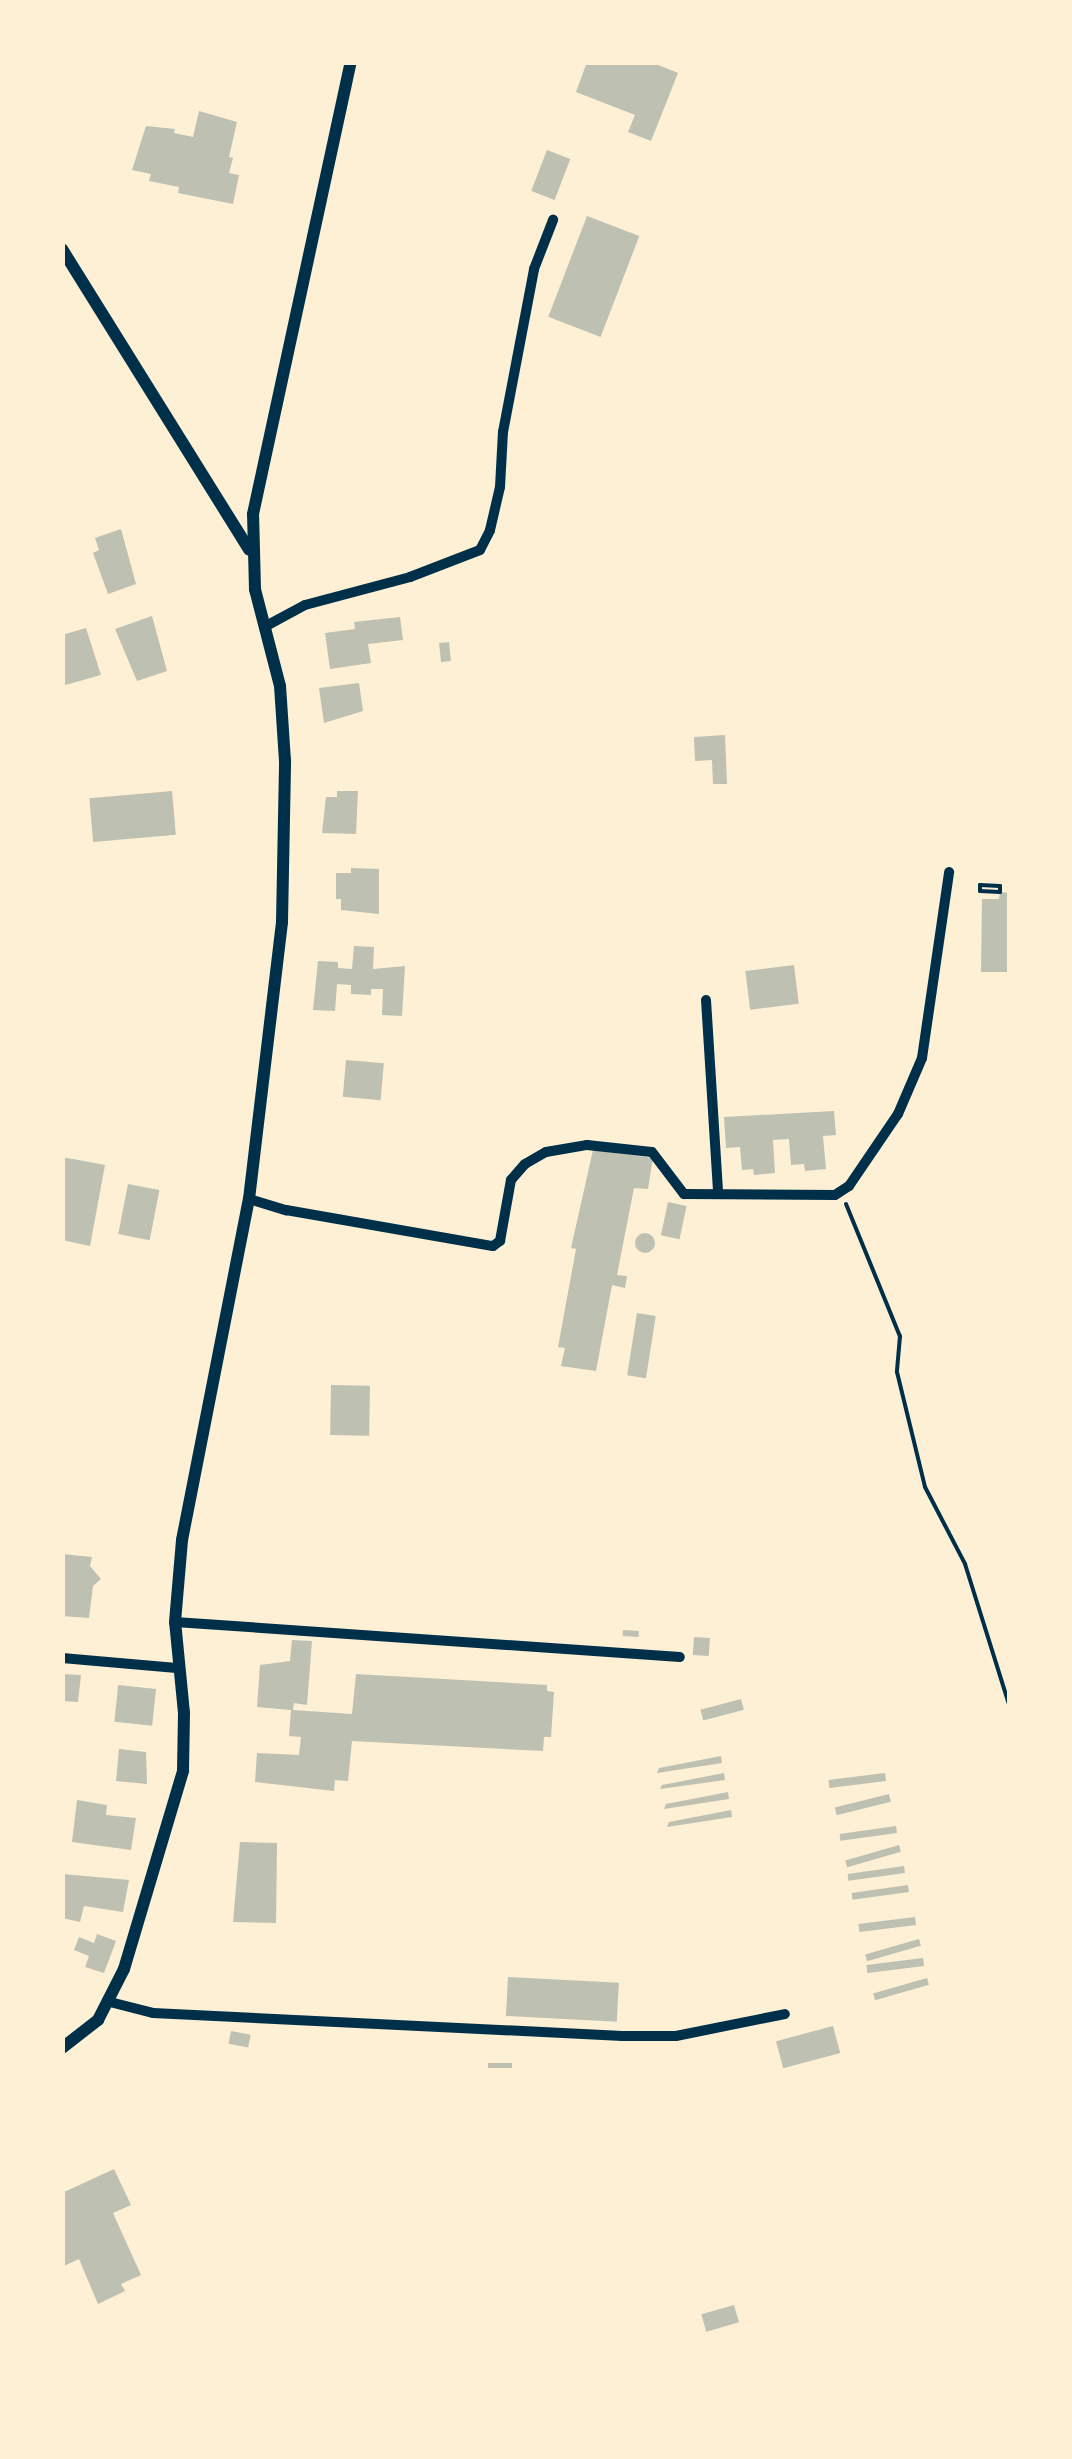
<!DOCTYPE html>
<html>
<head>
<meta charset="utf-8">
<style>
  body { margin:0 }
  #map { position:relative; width:1072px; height:2459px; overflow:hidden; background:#fdf0d5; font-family:"Archivo Narrow",sans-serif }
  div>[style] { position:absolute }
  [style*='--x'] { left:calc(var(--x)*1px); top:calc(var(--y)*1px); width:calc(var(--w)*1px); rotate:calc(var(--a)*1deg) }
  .building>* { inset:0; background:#bec0b2; transform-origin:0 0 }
  .round { border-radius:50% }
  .path>* { height:4px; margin:-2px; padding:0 2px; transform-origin:2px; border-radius:2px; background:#003049 }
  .minor>* { height:10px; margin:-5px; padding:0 5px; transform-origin:5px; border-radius:5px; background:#003049 }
  .tertiary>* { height:12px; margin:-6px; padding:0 6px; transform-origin:6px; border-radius:6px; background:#003049 }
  span { translate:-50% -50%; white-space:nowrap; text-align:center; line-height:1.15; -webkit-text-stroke:10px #fdf0d5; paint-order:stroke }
  .frame { position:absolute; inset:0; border:65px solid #fdf0d5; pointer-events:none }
</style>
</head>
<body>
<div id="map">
  <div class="building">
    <div style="clip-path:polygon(587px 62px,651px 62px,678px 73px,651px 141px,628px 132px,635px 115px,576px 92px)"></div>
    <div style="clip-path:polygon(199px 111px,237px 122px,229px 157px,233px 158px,229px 173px,239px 175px,233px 204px,178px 193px,179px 187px,149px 181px,151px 174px,132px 170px,146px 126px,175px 129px,174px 133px,193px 137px)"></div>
    <div style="left:547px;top:150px;width:25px;height:44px;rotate:21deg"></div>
    <div style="left:587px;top:216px;width:56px;height:108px;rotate:21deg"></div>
    <div style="clip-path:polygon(121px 529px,136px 584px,108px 594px,93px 553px,99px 550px,95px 538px)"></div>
    <div style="clip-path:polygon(152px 616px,167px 671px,137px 681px,115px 629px)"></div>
    <div style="clip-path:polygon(400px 617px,403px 640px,368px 644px,371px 663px,330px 669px,325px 633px,355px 629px,354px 622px)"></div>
    <div style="clip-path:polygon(86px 628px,101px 675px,62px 686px,62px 635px)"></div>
    <div style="left:449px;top:642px;width:19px;height:10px;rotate:84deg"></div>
    <div style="clip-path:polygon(359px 683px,363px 711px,324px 723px,319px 688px)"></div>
    <div style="clip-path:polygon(725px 735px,727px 784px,713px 784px,712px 760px,695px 761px,694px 737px)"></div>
    <div style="left:172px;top:791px;width:44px;height:83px;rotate:85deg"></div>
    <div style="clip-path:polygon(337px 791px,358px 791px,356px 834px,322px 833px,326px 797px,337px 797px)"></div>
    <div style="clip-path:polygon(351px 868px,379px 869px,379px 914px,341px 910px,341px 899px,336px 899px,336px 873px,351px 873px)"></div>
    <div style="clip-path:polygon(1000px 892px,1009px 893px,1007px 972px,981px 972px,982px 899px,999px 899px)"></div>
    <div style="clip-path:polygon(354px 946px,374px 947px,373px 969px,405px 966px,402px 1016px,382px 1015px,383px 989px,371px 989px,371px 995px,351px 994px,351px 985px,337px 984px,335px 1011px,313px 1010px,318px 961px,338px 962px,338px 968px,352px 969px)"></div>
    <div style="left:794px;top:965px;width:39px;height:49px;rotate:83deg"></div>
    <div style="left:346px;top:1060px;width:38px;height:37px;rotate:5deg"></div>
    <div style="clip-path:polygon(834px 1111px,836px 1135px,823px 1136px,826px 1169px,805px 1171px,804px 1164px,791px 1165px,789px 1139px,773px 1140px,775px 1173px,754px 1175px,753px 1169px,742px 1170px,740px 1147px,726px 1148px,724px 1117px)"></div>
    <div style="clip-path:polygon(593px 1150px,653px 1158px,648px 1189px,634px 1188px,617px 1275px,627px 1276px,625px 1288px,612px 1285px,596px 1371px,561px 1366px,565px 1348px,558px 1347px,576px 1249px,571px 1248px)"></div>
    <div style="clip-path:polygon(62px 1157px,105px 1165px,90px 1246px,62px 1240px)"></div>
    <div style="left:128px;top:1184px;width:32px;height:51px;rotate:11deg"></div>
    <div style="left:668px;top:1202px;width:19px;height:34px;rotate:12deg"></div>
    <div class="round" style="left:635px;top:1233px;width:20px;height:20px"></div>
    <div style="left:637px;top:1313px;width:19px;height:63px;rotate:9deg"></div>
    <div style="left:331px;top:1385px;width:39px;height:50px;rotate:1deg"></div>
    <div style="clip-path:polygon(62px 1554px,92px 1557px,90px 1566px,101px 1579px,93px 1586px,89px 1618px,62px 1616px)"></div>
    <div style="left:623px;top:1630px;width:16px;height:6px;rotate:4deg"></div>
    <div style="left:694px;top:1637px;width:16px;height:18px;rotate:4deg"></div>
    <div style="clip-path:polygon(292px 1640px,312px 1641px,307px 1705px,294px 1703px,293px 1710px,352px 1714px,356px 1674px,547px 1685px,547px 1691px,554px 1692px,551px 1737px,544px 1737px,543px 1751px,352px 1741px,348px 1781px,335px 1780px,334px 1791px,255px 1782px,257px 1753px,299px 1755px,301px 1737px,289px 1736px,291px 1710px,257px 1707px,260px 1665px,290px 1661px)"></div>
    <div style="clip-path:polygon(62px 1674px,81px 1675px,78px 1702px,62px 1701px)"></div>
    <div style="left:156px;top:1689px;width:37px;height:38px;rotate:96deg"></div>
    <div style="left:741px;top:1699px;width:11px;height:42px;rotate:75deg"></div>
    <div style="clip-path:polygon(119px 1749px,146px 1752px,147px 1784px,116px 1781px)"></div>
    <div style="clip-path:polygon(721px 1756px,722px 1763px,657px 1773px,659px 1768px)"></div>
    <div style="clip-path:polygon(724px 1773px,725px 1780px,660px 1789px,662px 1785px)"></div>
    <div style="left:885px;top:1773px;width:8px;height:57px;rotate:83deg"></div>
    <div style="clip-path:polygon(728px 1792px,729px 1799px,664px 1809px,666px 1804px)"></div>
    <div style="left:889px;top:1794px;width:8px;height:56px;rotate:76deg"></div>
    <div style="clip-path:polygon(77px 1800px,107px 1805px,106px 1815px,136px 1818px,131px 1850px,72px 1842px)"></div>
    <div style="clip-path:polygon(731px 1810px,732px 1817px,667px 1827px,669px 1822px)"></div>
    <div style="left:896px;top:1826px;width:7px;height:57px;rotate:82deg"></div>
    <div style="clip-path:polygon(240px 1842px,277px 1843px,276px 1923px,233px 1922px)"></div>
    <div style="left:899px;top:1845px;width:7px;height:56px;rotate:74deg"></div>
    <div style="left:904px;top:1866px;width:7px;height:57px;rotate:82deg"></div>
    <div style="clip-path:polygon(63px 1874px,129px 1880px,123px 1912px,84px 1906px,80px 1922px,62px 1918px)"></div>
    <div style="left:908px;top:1885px;width:7px;height:57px;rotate:82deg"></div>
    <div style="left:915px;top:1917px;width:8px;height:57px;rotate:83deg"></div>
    <div style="clip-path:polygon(97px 1934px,116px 1941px,104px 1973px,85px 1967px,89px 1956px,74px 1950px,79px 1937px,94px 1943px)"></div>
    <div style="left:919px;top:1939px;width:7px;height:56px;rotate:74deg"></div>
    <div style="left:923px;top:1958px;width:8px;height:57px;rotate:83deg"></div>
    <div style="left:508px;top:1977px;width:111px;height:39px;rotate:3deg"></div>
    <div style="left:927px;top:1978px;width:7px;height:56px;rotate:74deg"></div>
    <div style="left:833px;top:2026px;width:28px;height:59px;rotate:75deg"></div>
    <div style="left:231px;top:2031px;width:20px;height:13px;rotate:11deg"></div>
    <div style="left:488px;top:2063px;width:24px;height:5px"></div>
    <div style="clip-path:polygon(114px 2169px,131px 2205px,113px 2213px,141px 2275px,121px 2284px,125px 2291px,98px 2304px,79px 2259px,64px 2266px,62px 2261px,62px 2193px)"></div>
    <div style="left:734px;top:2305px;width:18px;height:34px;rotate:74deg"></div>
  </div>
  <div class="path">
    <div style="--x:980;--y:885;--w:20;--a:3"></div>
    <div style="--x:1000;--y:886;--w:6;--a:90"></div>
    <div style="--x:1000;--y:892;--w:20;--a:-177"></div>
    <div style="--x:980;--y:891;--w:6;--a:-90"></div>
    <div style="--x:846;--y:1204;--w:143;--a:67.8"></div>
    <div style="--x:900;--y:1336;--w:36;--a:95"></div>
    <div style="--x:897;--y:1372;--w:118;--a:76.3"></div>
    <div style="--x:925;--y:1487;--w:87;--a:62.5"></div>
    <div style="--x:965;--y:1564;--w:151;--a:72.6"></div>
  </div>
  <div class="minor">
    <div style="--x:266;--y:626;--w:44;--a:-28.3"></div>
    <div style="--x:305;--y:605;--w:109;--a:-14.9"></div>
    <div style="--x:410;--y:577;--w:75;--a:-21.1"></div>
    <div style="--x:480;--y:550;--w:22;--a:-63"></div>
    <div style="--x:490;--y:530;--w:44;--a:-76.9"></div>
    <div style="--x:500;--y:487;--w:55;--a:-86.9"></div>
    <div style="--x:503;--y:432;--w:166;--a:-79.2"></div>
    <div style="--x:534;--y:269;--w:53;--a:-68.8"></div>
    <div style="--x:706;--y:1000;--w:193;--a:86.4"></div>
    <div style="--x:249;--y:1199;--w:39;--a:17"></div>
    <div style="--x:286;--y:1210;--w:210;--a:9.9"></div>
    <div style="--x:493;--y:1246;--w:9;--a:-36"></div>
    <div style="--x:500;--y:1241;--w:62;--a:-79.8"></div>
    <div style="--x:511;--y:1180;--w:21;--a:-49"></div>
    <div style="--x:525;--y:1164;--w:24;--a:-30"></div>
    <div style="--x:546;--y:1152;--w:42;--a:-9.7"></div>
    <div style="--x:587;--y:1145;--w:65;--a:6.1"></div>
    <div style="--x:652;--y:1152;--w:53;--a:52.7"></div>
    <div style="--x:684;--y:1194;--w:151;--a:0.4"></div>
    <div style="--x:835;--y:1195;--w:17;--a:-33"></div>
    <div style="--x:849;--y:1186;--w:87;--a:-55.8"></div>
    <div style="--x:898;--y:1114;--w:61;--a:-66.8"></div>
    <div style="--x:922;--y:1058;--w:188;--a:-81.7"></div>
    <div style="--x:175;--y:1622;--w:506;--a:3.96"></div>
    <div style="--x:62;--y:1658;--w:115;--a:5"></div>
    <div style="--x:110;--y:2002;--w:44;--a:14.3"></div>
    <div style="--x:153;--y:2013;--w:470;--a:2.8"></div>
    <div style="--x:622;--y:2036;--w:54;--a:0"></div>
    <div style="--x:676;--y:2036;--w:111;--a:-11.4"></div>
  </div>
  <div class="tertiary">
    <div style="--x:62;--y:249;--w:354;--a:58.1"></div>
    <div style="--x:62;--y:2048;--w:46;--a:-37.9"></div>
    <div style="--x:98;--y:2020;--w:57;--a:-63"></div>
    <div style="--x:124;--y:1969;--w:207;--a:-73.4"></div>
    <div style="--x:183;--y:1771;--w:58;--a:-89"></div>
    <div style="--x:184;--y:1713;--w:91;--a:-95.6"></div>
    <div style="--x:175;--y:1622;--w:82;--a:-85.1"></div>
    <div style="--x:182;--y:1540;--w:348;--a:-78.9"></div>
    <div style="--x:249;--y:1199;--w:279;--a:-83.2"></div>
    <div style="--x:282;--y:922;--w:161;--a:-88.9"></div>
    <div style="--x:285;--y:761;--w:75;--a:-93.8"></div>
    <div style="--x:280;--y:686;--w:100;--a:-104.5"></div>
    <div style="--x:255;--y:589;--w:75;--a:-91.5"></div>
    <div style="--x:253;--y:514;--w:463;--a:-77.8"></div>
  </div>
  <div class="frame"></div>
</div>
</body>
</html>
